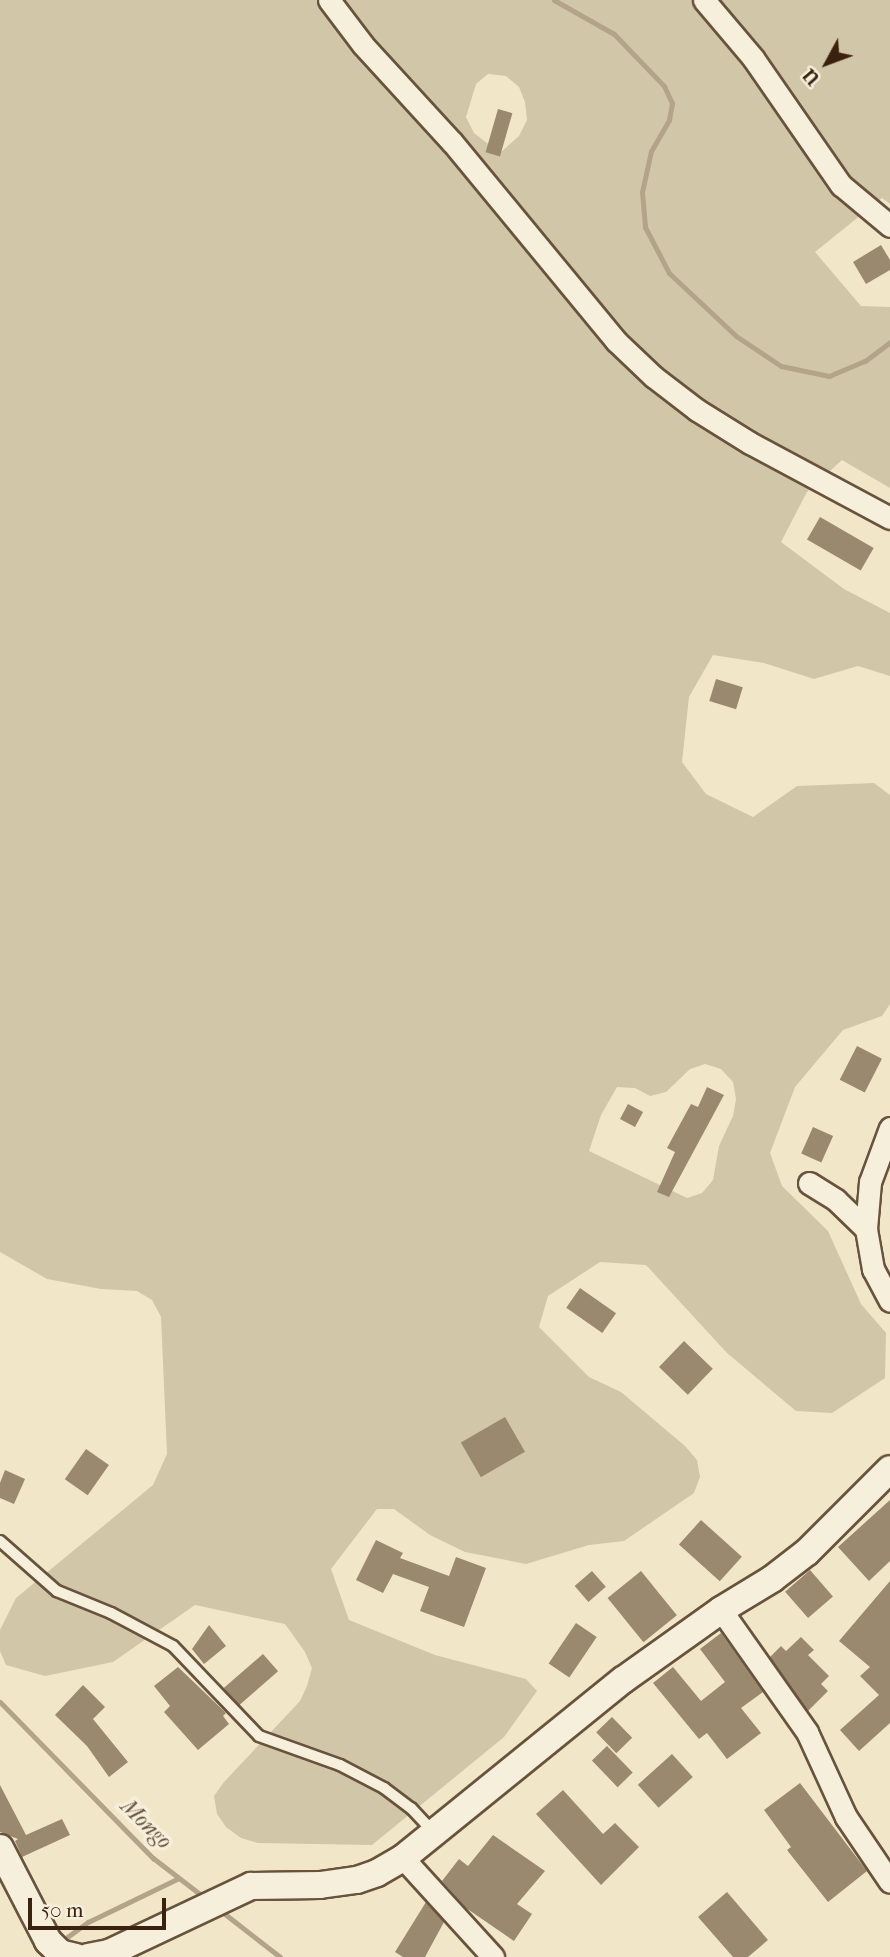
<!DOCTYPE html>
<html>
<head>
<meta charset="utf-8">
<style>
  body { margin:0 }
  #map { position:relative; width:890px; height:1957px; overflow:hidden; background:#f1e7c8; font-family:"IM FELL French Canon",serif }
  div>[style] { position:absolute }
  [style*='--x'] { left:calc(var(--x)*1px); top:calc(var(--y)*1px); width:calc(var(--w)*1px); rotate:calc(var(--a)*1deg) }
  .green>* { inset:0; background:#d2c6a9 }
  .stream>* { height:5px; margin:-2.5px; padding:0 2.5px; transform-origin:2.5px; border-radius:2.5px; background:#b3a489 }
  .building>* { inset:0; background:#9a886f; transform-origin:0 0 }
  .roads { filter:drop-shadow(2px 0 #68533d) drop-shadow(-2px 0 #68533d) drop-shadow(0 2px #68533d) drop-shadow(0 -2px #68533d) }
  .service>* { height:10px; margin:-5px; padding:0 5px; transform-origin:5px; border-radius:5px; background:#f6efdb }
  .minor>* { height:21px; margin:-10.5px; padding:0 10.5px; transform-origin:10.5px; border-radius:10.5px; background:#f6efdb }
  .tertiary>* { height:26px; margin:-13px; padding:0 13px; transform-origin:13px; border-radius:13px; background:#f6efdb }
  span { translate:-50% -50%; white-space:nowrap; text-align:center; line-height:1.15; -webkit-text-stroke:7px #f6efdb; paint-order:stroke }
  .water-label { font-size:23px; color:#65503a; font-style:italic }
  .north { position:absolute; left:792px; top:28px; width:70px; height:70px; -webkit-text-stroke:5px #f6efdb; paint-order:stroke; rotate:229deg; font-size:19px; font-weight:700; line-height:28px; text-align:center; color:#3b220f }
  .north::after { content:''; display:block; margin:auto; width:24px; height:32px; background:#3b220f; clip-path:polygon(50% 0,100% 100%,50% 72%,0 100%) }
  .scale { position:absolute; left:28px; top:1898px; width:138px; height:32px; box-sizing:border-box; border:4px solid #3b220f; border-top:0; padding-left:9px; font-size:21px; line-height:24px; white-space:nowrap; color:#3b220f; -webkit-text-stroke:5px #f6efdb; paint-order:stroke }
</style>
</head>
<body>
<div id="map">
  <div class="green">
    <div style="clip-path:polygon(evenodd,0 0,890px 0,890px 204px,882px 198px,815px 252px,861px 306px,890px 307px,890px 488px,842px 460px,807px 492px,781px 542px,844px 589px,890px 613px,890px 676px,858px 666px,814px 679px,764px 663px,713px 655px,689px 697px,682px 762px,706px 794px,753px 817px,797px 786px,874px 783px,890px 795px,890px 1004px,882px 1016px,843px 1030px,795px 1087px,770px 1153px,782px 1186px,828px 1231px,861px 1304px,886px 1333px,885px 1378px,832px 1413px,796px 1411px,727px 1353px,646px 1265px,600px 1262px,548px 1296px,539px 1327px,589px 1377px,621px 1392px,685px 1446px,697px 1460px,700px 1477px,694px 1493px,624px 1541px,589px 1545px,526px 1564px,465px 1552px,430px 1535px,394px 1509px,377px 1509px,331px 1569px,349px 1620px,435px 1655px,526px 1679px,537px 1691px,504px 1737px,372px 1845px,258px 1843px,241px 1838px,226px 1827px,217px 1814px,214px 1796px,224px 1782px,300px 1701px,307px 1686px,312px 1668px,305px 1652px,285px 1624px,195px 1605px,113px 1662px,45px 1676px,6px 1665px,0 1651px,0 1630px,16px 1598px,153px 1485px,167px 1454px,161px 1317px,152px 1300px,137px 1291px,101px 1289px,47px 1279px,0 1252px,0 0,488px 74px,506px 76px,519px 87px,525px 102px,527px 120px,519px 136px,500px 153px,474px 133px,466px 117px,476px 84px,488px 74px,0 0,705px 1064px,721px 1069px,733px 1082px,736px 1099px,733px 1116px,719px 1146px,713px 1180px,702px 1193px,687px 1198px,589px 1151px,601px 1115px,617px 1087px,635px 1088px,650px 1096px,666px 1092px,690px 1069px,705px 1064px)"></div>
  </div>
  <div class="stream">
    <div style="--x:554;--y:0;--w:69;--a:29.5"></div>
    <div style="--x:614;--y:34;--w:72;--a:46.1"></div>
    <div style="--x:664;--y:86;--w:19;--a:65"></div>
    <div style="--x:672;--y:103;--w:17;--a:100"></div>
    <div style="--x:669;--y:120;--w:36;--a:120"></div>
    <div style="--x:651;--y:151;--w:42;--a:102.4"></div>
    <div style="--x:642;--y:192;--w:35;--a:85"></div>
    <div style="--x:645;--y:227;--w:52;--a:62.4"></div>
    <div style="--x:669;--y:273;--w:92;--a:43.2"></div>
    <div style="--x:736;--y:336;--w:54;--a:33.7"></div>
    <div style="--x:781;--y:366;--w:49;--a:11.8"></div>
    <div style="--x:829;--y:376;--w:39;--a:-23"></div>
    <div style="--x:865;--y:361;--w:31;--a:-37"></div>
    <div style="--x:0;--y:1702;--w:219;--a:45.6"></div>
    <div style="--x:153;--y:1858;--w:66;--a:37.6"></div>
    <div style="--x:221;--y:1911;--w:75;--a:37.9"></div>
    <div style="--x:59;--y:1943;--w:36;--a:-36"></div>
    <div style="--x:88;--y:1922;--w:101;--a:-25.8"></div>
  </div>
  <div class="building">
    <div style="left:498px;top:109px;width:15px;height:45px;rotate:16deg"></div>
    <div style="clip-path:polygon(881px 245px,890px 260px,890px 270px,866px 284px,853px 262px)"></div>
    <div style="left:820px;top:517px;width:62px;height:26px;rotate:30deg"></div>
    <div style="left:716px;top:679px;width:28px;height:23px;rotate:17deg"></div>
    <div style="left:857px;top:1046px;width:28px;height:38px;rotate:27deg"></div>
    <div style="clip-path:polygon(707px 1087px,724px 1095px,669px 1197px,657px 1192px,675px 1152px,667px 1148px,691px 1104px,698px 1107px)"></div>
    <div style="left:628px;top:1104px;width:17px;height:17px;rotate:28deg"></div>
    <div style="left:813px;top:1127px;width:22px;height:29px;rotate:24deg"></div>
    <div style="left:580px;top:1288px;width:44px;height:24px;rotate:35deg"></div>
    <div style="left:684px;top:1341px;width:40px;height:36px;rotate:44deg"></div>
    <div style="left:505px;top:1417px;width:40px;height:51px;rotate:60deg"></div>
    <div style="left:86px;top:1449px;width:28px;height:37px;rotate:35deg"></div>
    <div style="clip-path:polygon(5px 1470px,25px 1479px,14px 1504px,0 1498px,0 1483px)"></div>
    <div style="clip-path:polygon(890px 1500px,890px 1561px,869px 1581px,838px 1547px)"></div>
    <div style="left:701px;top:1520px;width:55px;height:33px;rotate:42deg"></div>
    <div style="clip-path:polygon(376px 1540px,403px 1553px,400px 1558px,449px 1576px,456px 1557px,486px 1568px,464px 1627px,420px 1611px,429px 1587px,393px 1574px,383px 1593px,356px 1580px)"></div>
    <div style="left:810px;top:1570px;width:35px;height:33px;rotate:49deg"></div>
    <div style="left:592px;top:1571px;width:21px;height:23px;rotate:49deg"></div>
    <div style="left:641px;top:1571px;width:57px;height:43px;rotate:51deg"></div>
    <div style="clip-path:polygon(890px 1581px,890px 1723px,859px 1751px,840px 1730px,879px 1695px,860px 1676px,870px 1667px,839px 1641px)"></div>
    <div style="left:576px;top:1623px;width:25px;height:49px;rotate:34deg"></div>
    <div style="clip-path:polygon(209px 1625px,226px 1646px,204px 1664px,192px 1649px)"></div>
    <div style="clip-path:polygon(721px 1633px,763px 1692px,741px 1708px,761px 1733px,727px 1759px,707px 1733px,699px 1739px,653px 1683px,673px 1667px,701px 1701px,725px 1682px,700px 1649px)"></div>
    <div style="clip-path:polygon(801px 1637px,814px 1650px,808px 1655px,829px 1676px,821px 1684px,828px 1691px,808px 1711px,770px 1657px,781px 1646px,786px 1651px)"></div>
    <div style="left:263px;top:1654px;width:23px;height:52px;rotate:49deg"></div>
    <div style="clip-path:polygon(178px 1667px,226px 1713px,223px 1716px,229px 1724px,198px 1750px,164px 1712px,170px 1706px,154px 1686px)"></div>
    <div style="clip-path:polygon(83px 1685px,105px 1707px,93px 1719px,128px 1762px,109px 1777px,87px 1746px,55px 1715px)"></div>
    <div style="left:612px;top:1717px;width:29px;height:22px;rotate:46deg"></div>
    <div style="left:607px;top:1746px;width:37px;height:21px;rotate:46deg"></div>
    <div style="left:672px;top:1754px;width:31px;height:46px;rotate:48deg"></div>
    <div style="clip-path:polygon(800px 1783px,867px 1871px,828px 1902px,787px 1850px,791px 1847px,764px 1810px)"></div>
    <div style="clip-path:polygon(0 1785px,26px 1835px,62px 1819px,70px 1835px,22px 1857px,15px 1841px,18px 1839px,0 1832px)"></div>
    <div style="clip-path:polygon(563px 1790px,603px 1834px,615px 1823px,639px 1847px,601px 1885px,536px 1814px)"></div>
    <div style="clip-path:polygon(493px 1835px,545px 1871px,517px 1904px,532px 1914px,514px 1941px,466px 1908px,442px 1881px,459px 1859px,468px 1866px)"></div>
    <div style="clip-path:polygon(727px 1892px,768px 1940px,748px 1957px,733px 1957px,698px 1917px)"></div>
    <div style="clip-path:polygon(426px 1902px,444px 1922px,425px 1957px,403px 1957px,395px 1952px)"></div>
  </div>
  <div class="roads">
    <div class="service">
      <div style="--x:0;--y:1541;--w:76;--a:41.3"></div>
      <div style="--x:57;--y:1591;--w:58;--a:22.2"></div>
      <div style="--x:111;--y:1613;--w:70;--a:28"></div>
      <div style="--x:173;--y:1646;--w:124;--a:46.3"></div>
      <div style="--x:259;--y:1736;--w:86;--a:19.7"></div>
      <div style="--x:340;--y:1765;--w:50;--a:27.6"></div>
      <div style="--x:384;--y:1788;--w:34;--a:37"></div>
      <div style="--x:411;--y:1808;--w:34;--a:47"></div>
    </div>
    <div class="minor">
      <div style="--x:329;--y:0;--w:56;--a:52.9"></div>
      <div style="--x:363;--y:45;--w:132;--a:47.5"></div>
      <div style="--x:452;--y:142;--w:258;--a:50.5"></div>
      <div style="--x:616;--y:341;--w:52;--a:43.5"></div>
      <div style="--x:654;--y:377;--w:54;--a:37.5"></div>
      <div style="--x:697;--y:410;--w:62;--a:31.9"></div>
      <div style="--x:750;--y:443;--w:159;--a:28.2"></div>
      <div style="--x:704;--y:0;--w:76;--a:49.8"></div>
      <div style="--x:753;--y:58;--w:155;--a:55.3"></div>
      <div style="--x:841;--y:185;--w:64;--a:39.9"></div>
      <div style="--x:890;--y:1128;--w:58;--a:110.3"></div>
      <div style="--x:870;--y:1182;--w:47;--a:94.9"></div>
      <div style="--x:866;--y:1229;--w:41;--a:80.1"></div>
      <div style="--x:873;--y:1269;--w:36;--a:62"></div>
      <div style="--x:809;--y:1183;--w:32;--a:32"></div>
      <div style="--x:836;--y:1200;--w:42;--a:44"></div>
      <div style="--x:721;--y:1610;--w:149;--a:54.8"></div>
      <div style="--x:807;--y:1732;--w:94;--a:65.4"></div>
      <div style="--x:846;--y:1817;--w:78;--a:55.9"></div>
      <div style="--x:403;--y:1858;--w:134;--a:47.7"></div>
    </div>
    <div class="tertiary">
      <div style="--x:0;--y:1848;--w:105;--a:62.7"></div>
      <div style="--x:48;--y:1941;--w:17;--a:45"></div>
      <div style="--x:60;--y:1953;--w:16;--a:14"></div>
      <div style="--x:88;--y:1957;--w:21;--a:-11"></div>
      <div style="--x:109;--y:1953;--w:157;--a:-25.3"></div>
      <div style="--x:251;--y:1886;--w:69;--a:-0.8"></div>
      <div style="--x:320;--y:1885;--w:37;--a:-8"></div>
      <div style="--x:357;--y:1880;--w:21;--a:-19"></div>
      <div style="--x:377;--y:1873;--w:30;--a:-30"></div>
      <div style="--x:403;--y:1858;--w:283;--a:-39"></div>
      <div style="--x:623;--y:1680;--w:120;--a:-35.5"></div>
      <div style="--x:721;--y:1610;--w:60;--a:-31.3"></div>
      <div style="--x:772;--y:1579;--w:44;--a:-37.6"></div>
      <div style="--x:807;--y:1552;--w:117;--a:-45"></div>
    </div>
  </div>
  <div class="water-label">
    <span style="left:146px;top:1824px;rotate:44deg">Mongo</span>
  </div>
  <div class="north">U</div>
  <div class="scale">50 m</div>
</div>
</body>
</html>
